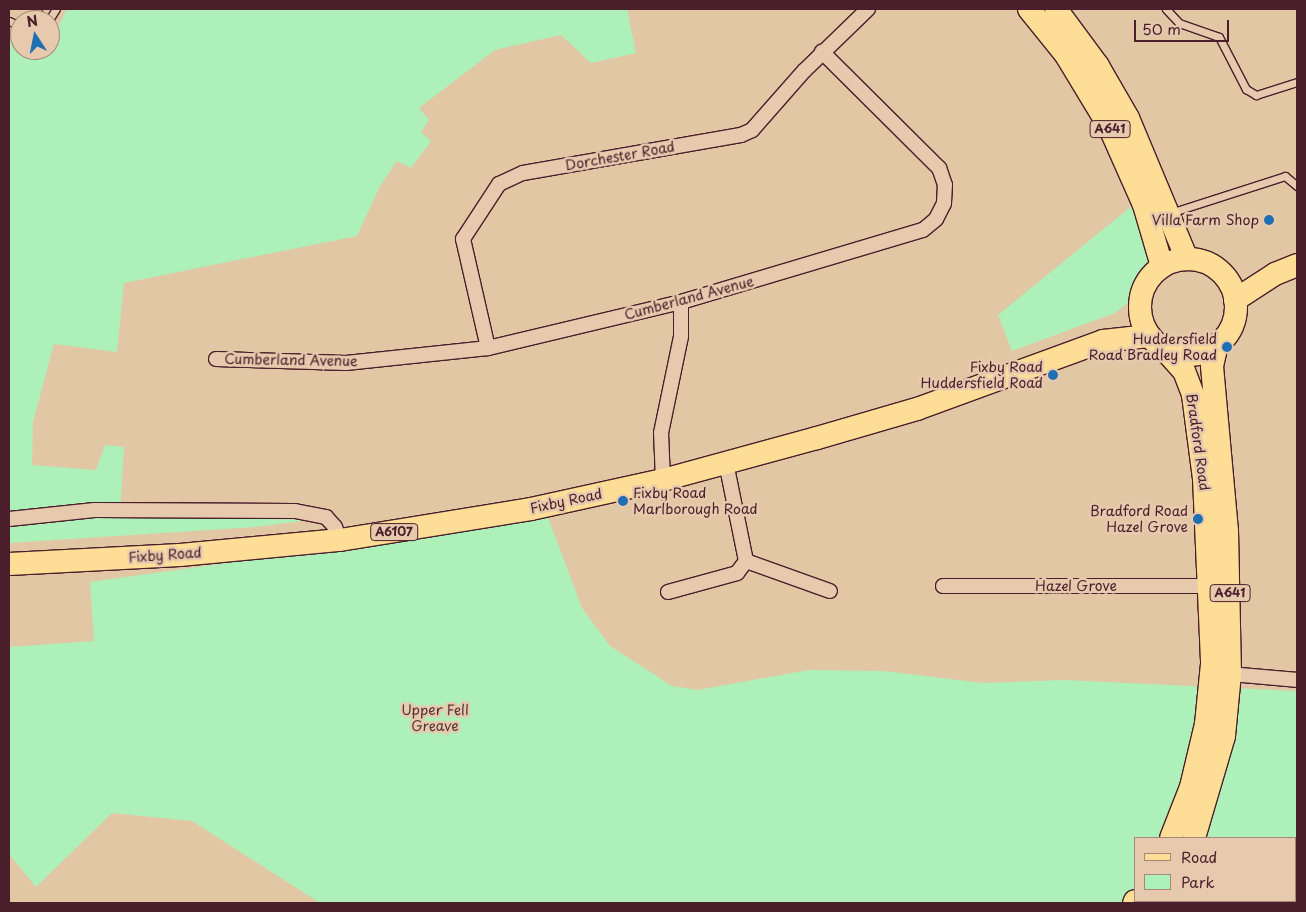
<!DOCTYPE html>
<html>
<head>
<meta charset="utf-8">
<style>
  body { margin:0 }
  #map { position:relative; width:1306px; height:912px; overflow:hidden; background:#e2c7a5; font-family:"Playpen Sans",sans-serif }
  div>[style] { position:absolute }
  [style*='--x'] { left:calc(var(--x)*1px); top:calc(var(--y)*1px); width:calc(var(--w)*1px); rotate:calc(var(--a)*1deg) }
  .green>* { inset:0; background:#aef0b9 }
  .roads { filter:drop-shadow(1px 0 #4a1f2b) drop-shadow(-1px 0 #4a1f2b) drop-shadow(0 1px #4a1f2b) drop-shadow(0 -1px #4a1f2b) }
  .service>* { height:7px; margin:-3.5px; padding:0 3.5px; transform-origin:3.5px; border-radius:3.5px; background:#e7caae }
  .minor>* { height:14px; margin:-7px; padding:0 7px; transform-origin:7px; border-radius:7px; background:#e7caae }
  .primary>* { height:22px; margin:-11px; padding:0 11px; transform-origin:11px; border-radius:11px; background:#fede96 }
  .primary>.ring { margin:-11px; padding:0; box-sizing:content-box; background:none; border:22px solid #fede96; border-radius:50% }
  .dots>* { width:14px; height:14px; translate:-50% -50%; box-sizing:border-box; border:2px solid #e7caae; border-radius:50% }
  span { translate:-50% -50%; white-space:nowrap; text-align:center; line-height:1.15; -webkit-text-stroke:5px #e7caae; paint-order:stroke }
  .shield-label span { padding:1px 4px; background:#e7caae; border:1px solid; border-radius:4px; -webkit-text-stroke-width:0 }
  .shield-label { font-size:12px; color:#4a1f2b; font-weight:700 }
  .street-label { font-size:14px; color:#4a1f2b }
  .poi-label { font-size:14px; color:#4a1f2b }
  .right { translate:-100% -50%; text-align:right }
  .left { translate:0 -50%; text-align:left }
  .park-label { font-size:14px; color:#543439 }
  .frame { position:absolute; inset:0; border:10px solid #4a1f2b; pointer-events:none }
  .legend { position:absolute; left:1134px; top:837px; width:162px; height:65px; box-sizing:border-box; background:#e7caae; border:1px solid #a8867a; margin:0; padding:6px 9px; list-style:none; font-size:15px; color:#4a1f2b }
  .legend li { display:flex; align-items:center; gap:10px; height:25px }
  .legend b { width:25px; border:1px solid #a8867a }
  .north { position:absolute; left:10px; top:10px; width:50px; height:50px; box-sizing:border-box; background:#e7caae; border:1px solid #a8867a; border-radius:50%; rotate:349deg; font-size:14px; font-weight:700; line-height:20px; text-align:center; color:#4a1f2b }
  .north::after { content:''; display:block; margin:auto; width:18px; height:22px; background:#1f6fb2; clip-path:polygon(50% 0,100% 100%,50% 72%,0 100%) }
  .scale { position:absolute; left:1134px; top:20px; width:95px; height:22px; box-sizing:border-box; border:2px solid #4a1f2b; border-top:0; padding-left:6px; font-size:15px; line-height:18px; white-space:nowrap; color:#4a1f2b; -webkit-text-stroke:4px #e7caae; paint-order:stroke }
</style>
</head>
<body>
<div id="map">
  <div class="green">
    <div style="clip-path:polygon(73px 9px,627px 9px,636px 53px,591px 63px,561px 35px,495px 50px,419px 108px,429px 120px,421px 132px,431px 141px,411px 168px,397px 161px,380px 186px,357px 236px,124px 283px,117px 352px,54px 344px,33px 422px,32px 465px,96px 470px,105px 445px,124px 447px,120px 516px,310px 520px,255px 527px,9px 543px,9px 32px,20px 38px,20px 50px,50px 50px,50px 32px,57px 29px,66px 11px)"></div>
    <div style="clip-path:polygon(1133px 205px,1152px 262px,1139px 280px,1132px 300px,1115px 313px,1012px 351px,998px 315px)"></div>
    <div style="clip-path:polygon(evenodd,547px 515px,582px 608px,610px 646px,672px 686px,698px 690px,809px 670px,884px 671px,983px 683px,1063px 680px,1297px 691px,1297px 903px,320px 903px,192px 821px,112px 813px,36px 887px,9px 854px,9px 647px,94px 641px,90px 582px,322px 550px,547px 515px,1135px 838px,1295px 838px,1295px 901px,1135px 901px,1135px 838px)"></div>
  </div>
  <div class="roads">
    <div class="service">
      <div style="--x:37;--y:9;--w:12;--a:70"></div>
      <div style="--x:1166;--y:9;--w:19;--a:47"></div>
      <div style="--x:1179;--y:23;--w:42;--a:19.3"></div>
      <div style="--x:1219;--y:37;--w:59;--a:62.6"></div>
      <div style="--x:1246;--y:89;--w:12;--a:31"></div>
      <div style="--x:1256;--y:95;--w:43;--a:-17.6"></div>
      <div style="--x:49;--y:20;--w:13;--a:-58"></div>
      <div style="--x:9;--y:21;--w:12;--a:24"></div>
      <div style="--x:1170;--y:213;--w:121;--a:-17.8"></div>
      <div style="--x:1285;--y:176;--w:16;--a:40"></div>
    </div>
    <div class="minor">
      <div style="--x:488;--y:348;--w:112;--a:-102.9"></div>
      <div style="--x:463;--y:239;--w:66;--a:-56.8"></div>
      <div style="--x:499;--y:184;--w:26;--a:-25"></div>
      <div style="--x:523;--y:173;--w:221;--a:-9.9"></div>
      <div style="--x:741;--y:135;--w:12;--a:-24"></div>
      <div style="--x:752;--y:130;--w:79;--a:-48.6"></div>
      <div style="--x:804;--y:71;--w:89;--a:-44.1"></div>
      <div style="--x:216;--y:359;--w:130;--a:1.8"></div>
      <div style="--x:346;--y:363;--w:143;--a:-6"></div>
      <div style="--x:488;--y:348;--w:198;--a:-13.4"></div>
      <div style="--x:681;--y:302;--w:252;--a:-16.6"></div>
      <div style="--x:923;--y:230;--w:17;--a:-40"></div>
      <div style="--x:936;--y:219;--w:18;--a:-63"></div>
      <div style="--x:944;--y:203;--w:18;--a:-87"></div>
      <div style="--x:945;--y:185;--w:18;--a:-109"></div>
      <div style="--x:939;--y:168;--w:165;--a:-135.2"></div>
      <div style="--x:663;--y:480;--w:47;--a:-92.4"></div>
      <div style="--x:661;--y:433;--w:99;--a:-78.3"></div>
      <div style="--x:681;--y:336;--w:34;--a:-90"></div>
      <div style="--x:9;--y:519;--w:86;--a:-6"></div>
      <div style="--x:95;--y:510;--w:200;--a:0.3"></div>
      <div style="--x:295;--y:511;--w:32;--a:11"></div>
      <div style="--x:326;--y:517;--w:13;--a:48"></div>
      <div style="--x:335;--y:527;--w:14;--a:69"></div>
      <div style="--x:746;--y:561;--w:89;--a:19.7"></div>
      <div style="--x:943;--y:586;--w:266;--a:0"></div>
      <div style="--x:668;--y:592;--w:72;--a:-15.4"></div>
      <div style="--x:737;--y:573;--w:15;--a:-53"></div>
      <div style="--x:746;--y:561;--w:100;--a:-101.5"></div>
      <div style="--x:1230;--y:674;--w:67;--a:5.1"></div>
    </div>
    <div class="primary">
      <div style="--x:1029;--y:9;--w:59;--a:51.2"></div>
      <div style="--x:1066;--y:55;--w:83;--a:58.8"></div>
      <div style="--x:1109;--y:126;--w:86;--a:66.1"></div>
      <div style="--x:1144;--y:205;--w:64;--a:73.6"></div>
      <div style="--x:1056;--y:9;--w:71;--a:53.6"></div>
      <div style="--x:1098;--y:66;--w:60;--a:60"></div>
      <div style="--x:1128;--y:118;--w:153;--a:67.3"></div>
      <div class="ring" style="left:1140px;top:259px;width:74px;height:74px"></div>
      <div style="--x:1235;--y:300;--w:48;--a:-33"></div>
      <div style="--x:1275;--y:274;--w:24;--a:-22"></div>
      <div style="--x:1164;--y:349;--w:30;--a:48"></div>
      <div style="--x:1184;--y:371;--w:26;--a:69"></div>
      <div style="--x:1193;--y:395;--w:84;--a:82.5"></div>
      <div style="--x:1204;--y:478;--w:186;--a:87.5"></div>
      <div style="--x:1212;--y:664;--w:60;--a:95.7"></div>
      <div style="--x:1206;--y:724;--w:65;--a:103.4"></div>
      <div style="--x:1191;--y:787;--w:55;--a:111.4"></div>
      <div style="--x:9;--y:564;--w:171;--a:-3"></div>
      <div style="--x:180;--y:555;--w:161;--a:-5.4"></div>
      <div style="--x:340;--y:540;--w:193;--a:-9.2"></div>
      <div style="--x:531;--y:509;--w:135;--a:-12.4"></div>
      <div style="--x:663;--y:480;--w:160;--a:-15.3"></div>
      <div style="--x:817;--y:438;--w:104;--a:-16.2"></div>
      <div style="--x:917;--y:409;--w:198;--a:-20.1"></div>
      <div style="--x:1103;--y:341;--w:46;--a:-6.2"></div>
      <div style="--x:1194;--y:838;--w:106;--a:-73.6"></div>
      <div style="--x:1224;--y:736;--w:62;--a:-84.5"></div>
      <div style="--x:1230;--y:674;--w:143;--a:-91.2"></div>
      <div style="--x:1227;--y:531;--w:166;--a:-95.2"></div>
      <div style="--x:1212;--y:366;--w:22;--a:-77"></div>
      <div style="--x:1134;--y:903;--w:2;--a:-63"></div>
      <div style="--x:1160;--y:903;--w:3;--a:-45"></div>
    </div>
  </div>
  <div class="dots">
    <div style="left:1269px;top:220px;background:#1f6fb2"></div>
    <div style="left:1227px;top:347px;background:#1f6fb2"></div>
    <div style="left:1053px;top:375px;background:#1f6fb2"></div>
    <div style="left:623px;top:501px;background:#1f6fb2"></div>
    <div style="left:1198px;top:519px;background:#1f6fb2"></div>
  </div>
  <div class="shield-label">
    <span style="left:1110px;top:129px">A641</span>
    <span style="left:394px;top:532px">A6107</span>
    <span style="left:1230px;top:593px">A641</span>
  </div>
  <div class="street-label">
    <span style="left:620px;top:156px;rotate:-10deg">Dorchester Road</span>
    <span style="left:689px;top:298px;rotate:-15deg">Cumberland Avenue</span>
    <span style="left:291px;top:360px;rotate:1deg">Cumberland Avenue</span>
    <span style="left:1198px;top:442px;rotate:82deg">Bradford Road</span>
    <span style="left:566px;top:501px;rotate:-12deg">Fixby Road</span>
    <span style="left:165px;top:555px;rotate:-4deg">Fixby Road</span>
    <span style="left:1076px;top:586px">Hazel Grove</span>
  </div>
  <div class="poi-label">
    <span class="right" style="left:1259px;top:220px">Villa Farm Shop</span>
    <span class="right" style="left:1217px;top:347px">Huddersfield<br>Road Bradley Road</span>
    <span class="right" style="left:1043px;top:375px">Fixby Road<br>Huddersfield Road</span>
    <span class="left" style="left:633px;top:501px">Fixby Road<br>Marlborough Road</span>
    <span class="right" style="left:1188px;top:519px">Bradford Road<br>Hazel Grove</span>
  </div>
  <div class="park-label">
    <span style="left:435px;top:718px">Upper Fell<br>Greave</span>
  </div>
  <div class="frame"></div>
  <ul class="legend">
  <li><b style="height:6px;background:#fede96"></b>Road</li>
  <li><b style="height:14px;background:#aef0b9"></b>Park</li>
  </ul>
  <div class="north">N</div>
  <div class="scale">50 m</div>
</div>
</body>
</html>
